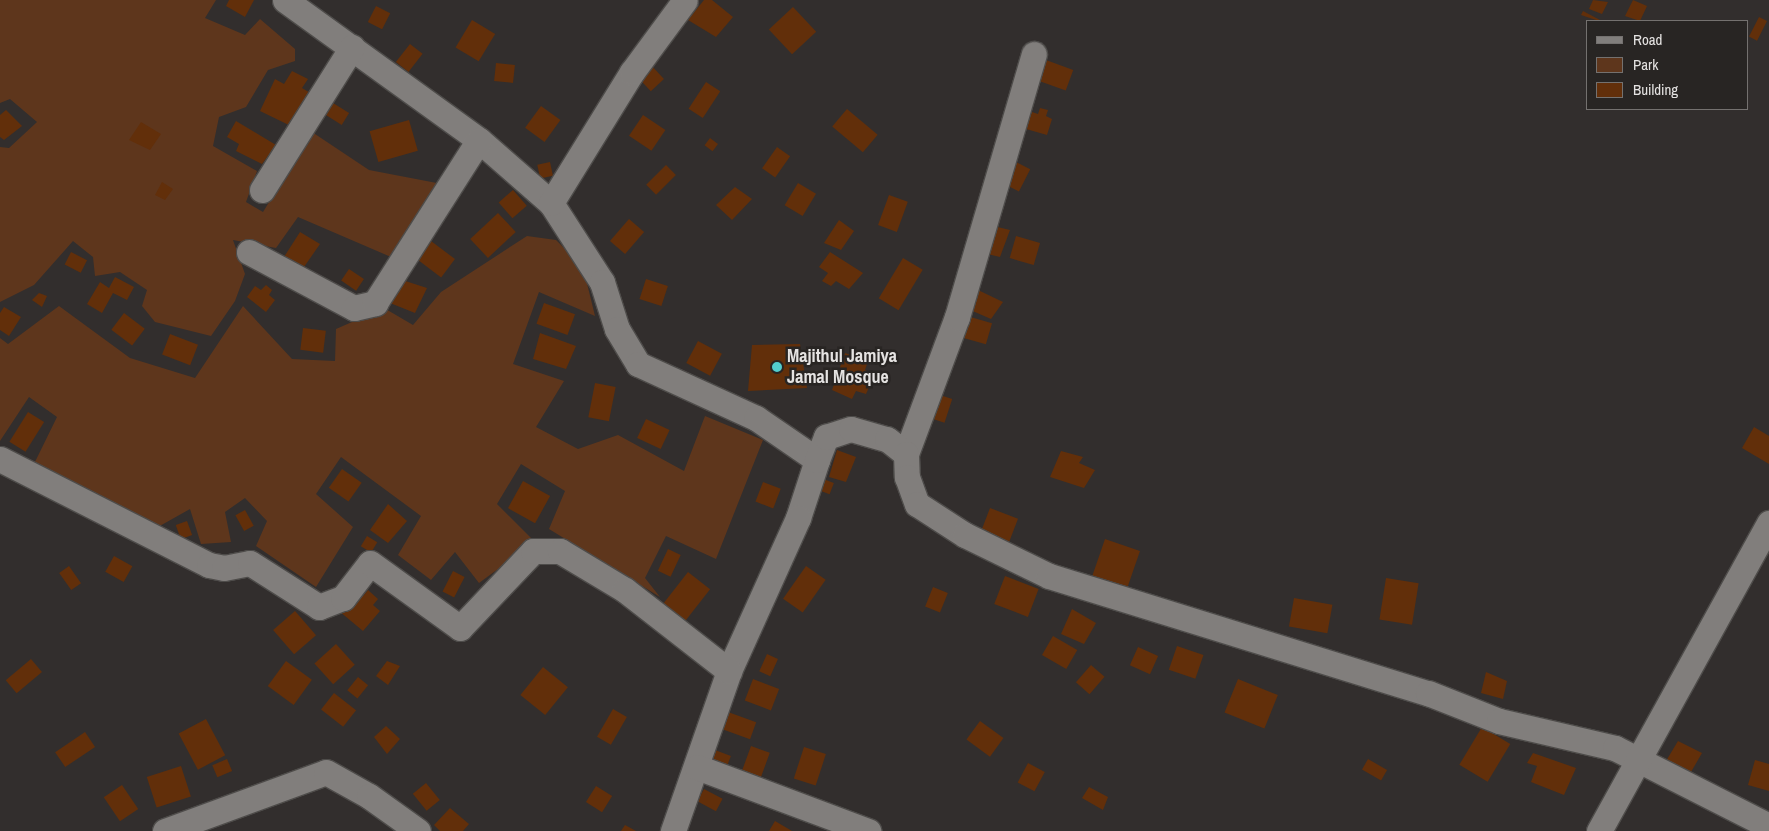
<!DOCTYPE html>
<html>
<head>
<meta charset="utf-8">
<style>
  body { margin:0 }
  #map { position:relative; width:1769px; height:831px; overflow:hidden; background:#322e2d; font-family:"Archivo Narrow",sans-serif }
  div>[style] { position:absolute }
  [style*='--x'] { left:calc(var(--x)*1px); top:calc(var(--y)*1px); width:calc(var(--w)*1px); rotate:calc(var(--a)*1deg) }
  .green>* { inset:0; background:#5e361c }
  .building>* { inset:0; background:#622f0a; transform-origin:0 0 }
  .roads { filter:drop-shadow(1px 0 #4e4c4a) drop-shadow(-1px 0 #4e4c4a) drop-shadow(0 1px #4e4c4a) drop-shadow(0 -1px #4e4c4a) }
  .minor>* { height:25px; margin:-12.5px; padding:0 12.5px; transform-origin:12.5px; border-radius:12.5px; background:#817e7c }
  .dots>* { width:14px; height:14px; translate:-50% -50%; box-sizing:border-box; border:2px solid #282523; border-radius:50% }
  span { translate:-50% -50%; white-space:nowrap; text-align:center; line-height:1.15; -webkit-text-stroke:5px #282523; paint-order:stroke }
  .poi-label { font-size:18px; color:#e5e3e2; font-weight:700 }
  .left { translate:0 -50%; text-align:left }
  .legend { position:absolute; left:1586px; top:20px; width:162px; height:90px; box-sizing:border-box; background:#282523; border:1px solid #74716f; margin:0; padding:6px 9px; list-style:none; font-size:15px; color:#e5e3e2 }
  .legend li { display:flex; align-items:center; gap:10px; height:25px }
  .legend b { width:25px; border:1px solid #74716f }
</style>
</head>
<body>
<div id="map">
  <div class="green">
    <div style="clip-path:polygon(0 0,216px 0,205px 18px,245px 35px,260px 19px,295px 49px,295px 61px,268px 70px,246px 107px,219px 117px,213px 146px,257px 171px,246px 202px,263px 212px,312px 132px,369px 170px,442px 184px,391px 257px,298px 217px,276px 248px,233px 240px,245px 274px,235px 301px,211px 336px,155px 322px,142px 306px,147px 290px,120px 272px,95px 276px,93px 257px,73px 241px,34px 285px,0 302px,0 147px,9px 148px,37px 122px,10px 99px,0 103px)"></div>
    <div style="clip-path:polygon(527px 236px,556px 240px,583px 267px,595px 316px,539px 292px,513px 364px,564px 381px,536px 427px,578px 449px,618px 435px,684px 471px,705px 416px,763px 440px,716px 559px,666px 536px,645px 578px,660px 597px,549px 529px,565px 491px,521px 464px,497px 504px,535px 542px,479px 583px,455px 552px,431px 580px,398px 555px,421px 516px,341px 457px,316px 494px,353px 527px,316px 587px,256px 546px,267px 521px,245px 498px,225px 512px,231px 542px,201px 544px,190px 509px,158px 527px,32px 468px,57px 417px,29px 397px,0 441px,0 338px,8px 344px,59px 306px,130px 358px,195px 378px,243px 306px,292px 359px,335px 361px,336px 329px,384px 308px,413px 325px,441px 292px)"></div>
  </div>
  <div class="building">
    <div style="clip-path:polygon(229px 0,254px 0,245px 17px,226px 6px)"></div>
    <div style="clip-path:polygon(704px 0,712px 0,733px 17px,716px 37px,688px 20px)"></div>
    <div style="clip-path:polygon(1593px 0,1608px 2px,1602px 14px,1589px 9px)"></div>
    <div style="clip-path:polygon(1633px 0,1647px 6px,1640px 21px,1625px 16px)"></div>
    <div style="left:376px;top:6px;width:16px;height:18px;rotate:27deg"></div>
    <div style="left:793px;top:7px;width:34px;height:33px;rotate:47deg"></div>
    <div style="clip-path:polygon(1583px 11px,1600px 20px,1599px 21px,1581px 15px)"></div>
    <div style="left:1759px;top:17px;width:9px;height:22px;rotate:27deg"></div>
    <div style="left:472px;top:20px;width:27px;height:32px;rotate:31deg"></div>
    <div style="left:410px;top:44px;width:16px;height:23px;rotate:38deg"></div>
    <div style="left:1046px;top:60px;width:29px;height:22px;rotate:20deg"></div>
    <div style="left:496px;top:63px;width:19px;height:18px;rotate:6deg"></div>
    <div style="left:651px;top:65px;width:19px;height:18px;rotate:47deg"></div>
    <div style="clip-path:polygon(292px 71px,308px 79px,302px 88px,312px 94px,295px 128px,260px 111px,275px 79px,284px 84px)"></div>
    <div style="left:706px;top:82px;width:17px;height:32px;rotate:33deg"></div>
    <div style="left:333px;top:103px;width:19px;height:14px;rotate:32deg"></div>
    <div style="left:541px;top:106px;width:24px;height:27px;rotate:36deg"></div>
    <div style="clip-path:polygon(1040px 108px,1048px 110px,1046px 116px,1052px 119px,1047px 135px,1026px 129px,1032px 112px,1038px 114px)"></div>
    <div style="left:847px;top:109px;width:40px;height:23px;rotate:40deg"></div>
    <div style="clip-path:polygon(6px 110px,22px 126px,4px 140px,0 137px,0 115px)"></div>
    <div style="left:643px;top:115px;width:27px;height:25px;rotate:34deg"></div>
    <div style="left:409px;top:120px;width:32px;height:41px;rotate:74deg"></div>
    <div style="clip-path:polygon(236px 121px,276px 145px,262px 164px,236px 151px,239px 144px,227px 137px)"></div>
    <div style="clip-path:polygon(141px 122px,161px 134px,150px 150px,129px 140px)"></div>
    <div style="left:710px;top:138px;width:10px;height:9px;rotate:37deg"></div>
    <div style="left:777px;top:147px;width:16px;height:26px;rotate:35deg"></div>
    <div style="left:550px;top:162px;width:14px;height:13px;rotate:78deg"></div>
    <div style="left:1016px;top:162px;width:16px;height:25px;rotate:27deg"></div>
    <div style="left:666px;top:165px;width:14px;height:28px;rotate:45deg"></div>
    <div style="clip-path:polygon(162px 182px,173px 189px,165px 200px,155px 195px)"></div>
    <div style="left:798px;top:183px;width:21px;height:26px;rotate:31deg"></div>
    <div style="clip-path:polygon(735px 187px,752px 199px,732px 220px,716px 205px)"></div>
    <div style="left:513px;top:190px;width:21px;height:19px;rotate:49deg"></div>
    <div style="left:889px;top:195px;width:20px;height:32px;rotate:20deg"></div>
    <div style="left:498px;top:213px;width:26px;height:38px;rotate:47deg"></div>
    <div style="left:629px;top:219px;width:20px;height:29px;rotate:41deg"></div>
    <div style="clip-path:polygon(839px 220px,854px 231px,841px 250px,824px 243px)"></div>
    <div style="clip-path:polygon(989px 225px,1010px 230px,1000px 257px,979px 252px)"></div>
    <div style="clip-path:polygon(300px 232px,320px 244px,304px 267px,284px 257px)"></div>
    <div style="left:1016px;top:236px;width:25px;height:23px;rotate:16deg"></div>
    <div style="left:431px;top:241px;width:30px;height:23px;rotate:37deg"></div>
    <div style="left:71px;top:252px;width:18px;height:14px;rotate:27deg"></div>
    <div style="clip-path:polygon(830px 252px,863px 273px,849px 289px,836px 281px,831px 286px,822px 281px,828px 273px,819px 267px)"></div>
    <div style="left:903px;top:258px;width:23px;height:47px;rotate:31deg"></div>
    <div style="left:349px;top:269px;width:18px;height:14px;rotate:34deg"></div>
    <div style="clip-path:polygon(115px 277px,134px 287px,127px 300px,113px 293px,102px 313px,87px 304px,100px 282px,109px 288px)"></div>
    <div style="clip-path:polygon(396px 278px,427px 288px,415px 313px,385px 301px)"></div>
    <div style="left:646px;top:279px;width:23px;height:21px;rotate:18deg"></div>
    <div style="clip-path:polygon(266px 285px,272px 290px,269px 295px,275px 300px,266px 312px,247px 297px,255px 286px,261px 290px)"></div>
    <div style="clip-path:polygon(978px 290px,1003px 302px,991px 319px,968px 309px)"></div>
    <div style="clip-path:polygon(39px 293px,47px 296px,42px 307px,32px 300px)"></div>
    <div style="left:544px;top:303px;width:33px;height:22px;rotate:20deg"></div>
    <div style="clip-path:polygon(4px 307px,21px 317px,9px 336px,0 330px,0 313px)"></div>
    <div style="left:124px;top:313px;width:26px;height:21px;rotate:37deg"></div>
    <div style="left:967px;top:316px;width:26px;height:22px;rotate:16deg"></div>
    <div style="left:303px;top:328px;width:23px;height:22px;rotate:7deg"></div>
    <div style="clip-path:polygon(540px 333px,576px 346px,566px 369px,533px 359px)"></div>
    <div style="left:170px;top:334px;width:30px;height:22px;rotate:21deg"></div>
    <div style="left:698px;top:341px;width:27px;height:25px;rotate:28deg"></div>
    <div style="clip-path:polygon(800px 344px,807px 388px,748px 391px,752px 345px)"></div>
    <div style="clip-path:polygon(845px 353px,868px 361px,865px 370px,875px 374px,866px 394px,856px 391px,852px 399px,832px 390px)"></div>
    <div style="left:595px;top:383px;width:21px;height:35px;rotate:11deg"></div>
    <div style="left:937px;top:394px;width:16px;height:25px;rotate:18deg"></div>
    <div style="left:28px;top:412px;width:19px;height:35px;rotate:32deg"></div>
    <div style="left:646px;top:419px;width:26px;height:21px;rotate:25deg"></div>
    <div style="clip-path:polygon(1754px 427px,1769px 436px,1769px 464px,1742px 448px)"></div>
    <div style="clip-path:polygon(837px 450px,856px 457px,846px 482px,829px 477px)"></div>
    <div style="clip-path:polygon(1061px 451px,1083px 457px,1079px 463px,1095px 470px,1084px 488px,1050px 477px)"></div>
    <div style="left:342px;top:469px;width:24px;height:23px;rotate:35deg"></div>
    <div style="left:818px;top:477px;width:17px;height:12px;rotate:21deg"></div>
    <div style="left:523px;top:481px;width:31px;height:31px;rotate:29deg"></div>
    <div style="left:763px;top:482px;width:19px;height:21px;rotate:21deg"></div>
    <div style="clip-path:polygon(388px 504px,407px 521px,388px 543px,370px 530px)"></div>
    <div style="left:990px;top:508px;width:30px;height:27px;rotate:21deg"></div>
    <div style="left:245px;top:510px;width:18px;height:11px;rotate:61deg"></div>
    <div style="left:187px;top:521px;width:15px;height:12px;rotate:70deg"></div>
    <div style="left:367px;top:536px;width:12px;height:12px;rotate:31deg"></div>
    <div style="left:1105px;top:539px;width:37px;height:41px;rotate:19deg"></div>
    <div style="left:668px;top:549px;width:14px;height:24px;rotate:25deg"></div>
    <div style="left:114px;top:556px;width:21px;height:18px;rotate:29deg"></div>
    <div style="left:69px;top:566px;width:21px;height:12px;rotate:55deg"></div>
    <div style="left:806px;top:566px;width:24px;height:40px;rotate:35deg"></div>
    <div style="left:453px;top:571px;width:13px;height:23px;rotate:27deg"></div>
    <div style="left:688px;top:572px;width:28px;height:40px;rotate:38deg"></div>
    <div style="left:1005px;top:576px;width:36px;height:30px;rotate:21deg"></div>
    <div style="left:1386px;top:578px;width:33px;height:42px;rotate:9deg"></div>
    <div style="left:933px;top:587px;width:16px;height:21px;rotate:22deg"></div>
    <div style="clip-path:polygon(368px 590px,378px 599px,373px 605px,380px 611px,363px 631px,339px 611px,357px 591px,363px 596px)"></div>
    <div style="left:1294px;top:598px;width:39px;height:29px;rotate:10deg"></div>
    <div style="clip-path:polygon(1072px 609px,1096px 623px,1084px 644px,1061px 634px)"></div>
    <div style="left:295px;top:611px;width:32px;height:29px;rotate:49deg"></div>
    <div style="left:1053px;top:636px;width:28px;height:22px;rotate:30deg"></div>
    <div style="left:336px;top:644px;width:28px;height:29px;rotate:48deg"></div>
    <div style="left:1177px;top:646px;width:28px;height:25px;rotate:19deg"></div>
    <div style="left:1138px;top:647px;width:22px;height:20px;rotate:24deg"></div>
    <div style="left:767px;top:654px;width:12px;height:19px;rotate:24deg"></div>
    <div style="left:31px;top:659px;width:17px;height:33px;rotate:50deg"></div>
    <div style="left:286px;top:661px;width:32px;height:31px;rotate:36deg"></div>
    <div style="clip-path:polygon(387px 661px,400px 666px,388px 685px,376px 676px)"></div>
    <div style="left:1091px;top:665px;width:18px;height:23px;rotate:41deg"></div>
    <div style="left:543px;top:667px;width:32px;height:36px;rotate:39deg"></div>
    <div style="clip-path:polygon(1486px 672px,1507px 681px,1503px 699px,1481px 693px)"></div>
    <div style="left:358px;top:677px;width:13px;height:17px;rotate:39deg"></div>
    <div style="left:753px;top:679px;width:28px;height:23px;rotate:21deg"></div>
    <div style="left:1238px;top:679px;width:43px;height:36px;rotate:22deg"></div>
    <div style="left:334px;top:693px;width:28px;height:21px;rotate:38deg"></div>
    <div style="left:613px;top:709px;width:16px;height:32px;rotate:30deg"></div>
    <div style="left:728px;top:712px;width:30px;height:18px;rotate:20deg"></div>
    <div style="left:206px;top:719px;width:41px;height:31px;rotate:62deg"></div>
    <div style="left:980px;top:721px;width:29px;height:23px;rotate:36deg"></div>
    <div style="clip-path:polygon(386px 726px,400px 739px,387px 754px,374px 737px)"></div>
    <div style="left:1482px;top:727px;width:33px;height:44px;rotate:31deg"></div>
    <div style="left:85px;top:732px;width:18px;height:36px;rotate:56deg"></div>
    <div style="clip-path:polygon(1678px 741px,1702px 753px,1691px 772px,1666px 761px)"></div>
    <div style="left:751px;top:746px;width:20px;height:30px;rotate:20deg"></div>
    <div style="left:804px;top:747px;width:23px;height:33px;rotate:18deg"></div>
    <div style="left:715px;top:750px;width:17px;height:18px;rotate:21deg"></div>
    <div style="clip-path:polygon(1533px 753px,1576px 768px,1564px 795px,1531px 782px,1537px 766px,1527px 763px)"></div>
    <div style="left:227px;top:759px;width:13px;height:16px;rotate:67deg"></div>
    <div style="left:1368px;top:759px;width:22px;height:12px;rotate:30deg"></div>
    <div style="clip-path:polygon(1755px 760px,1769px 764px,1769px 791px,1748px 785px)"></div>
    <div style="left:1028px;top:763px;width:19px;height:22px;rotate:28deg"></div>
    <div style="left:181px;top:766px;width:32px;height:36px;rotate:72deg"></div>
    <div style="left:426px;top:783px;width:22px;height:17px;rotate:51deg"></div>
    <div style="left:122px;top:785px;width:29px;height:22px;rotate:56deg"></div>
    <div style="left:596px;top:786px;width:19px;height:19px;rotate:32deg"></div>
    <div style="clip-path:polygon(1089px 787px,1108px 797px,1103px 810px,1082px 798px)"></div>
    <div style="left:704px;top:789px;width:21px;height:14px;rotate:28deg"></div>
    <div style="clip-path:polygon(450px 808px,469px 824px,463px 831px,440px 831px,434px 825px)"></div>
    <div style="clip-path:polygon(775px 821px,792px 831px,769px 831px)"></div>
    <div style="clip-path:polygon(625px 825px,636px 831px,621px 831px)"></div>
  </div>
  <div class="roads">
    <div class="minor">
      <div style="--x:285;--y:0;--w:239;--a:35.8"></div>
      <div style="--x:479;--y:140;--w:96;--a:41.2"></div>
      <div style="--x:551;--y:203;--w:94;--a:57.2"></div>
      <div style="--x:602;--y:282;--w:49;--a:72.3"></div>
      <div style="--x:617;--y:329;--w:41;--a:59"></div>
      <div style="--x:638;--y:364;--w:130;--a:24.6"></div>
      <div style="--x:756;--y:418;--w:74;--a:34.5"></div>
      <div style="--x:817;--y:460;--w:61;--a:108.1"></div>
      <div style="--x:798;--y:518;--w:168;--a:114.3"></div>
      <div style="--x:729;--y:671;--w:170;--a:109.3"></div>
      <div style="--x:262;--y:190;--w:169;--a:-57.8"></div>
      <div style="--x:551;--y:203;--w:154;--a:-58.3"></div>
      <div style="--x:632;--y:72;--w:89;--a:-53.6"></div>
      <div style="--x:249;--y:252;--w:119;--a:28.1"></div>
      <div style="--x:354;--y:308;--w:22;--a:-13"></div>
      <div style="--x:375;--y:303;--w:193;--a:-57.5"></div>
      <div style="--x:906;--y:454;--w:146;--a:-69.6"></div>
      <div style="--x:957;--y:317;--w:274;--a:-73.7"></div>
      <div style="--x:0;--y:459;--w:234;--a:26.9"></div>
      <div style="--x:209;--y:565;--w:15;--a:11"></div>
      <div style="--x:224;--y:568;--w:26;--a:-11"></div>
      <div style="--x:250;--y:563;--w:82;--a:32.5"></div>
      <div style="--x:319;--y:607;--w:26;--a:-21"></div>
      <div style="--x:343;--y:598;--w:44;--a:-52.4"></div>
      <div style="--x:370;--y:563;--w:111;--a:35.8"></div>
      <div style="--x:460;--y:628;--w:106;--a:-46.5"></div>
      <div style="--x:533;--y:551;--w:27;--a:0"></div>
      <div style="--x:560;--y:551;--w:76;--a:31"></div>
      <div style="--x:625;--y:590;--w:132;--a:37.9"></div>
      <div style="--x:817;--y:460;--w:25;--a:-69"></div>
      <div style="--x:826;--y:437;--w:26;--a:-18"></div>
      <div style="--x:851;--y:429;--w:37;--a:16"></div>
      <div style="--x:887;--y:439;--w:24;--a:38"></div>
      <div style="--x:906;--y:454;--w:23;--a:88"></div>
      <div style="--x:907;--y:477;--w:29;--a:70"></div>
      <div style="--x:917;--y:504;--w:57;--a:32.9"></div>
      <div style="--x:965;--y:535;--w:93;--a:26"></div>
      <div style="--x:1049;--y:576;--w:397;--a:17.2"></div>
      <div style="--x:1428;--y:693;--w:76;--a:21.5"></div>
      <div style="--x:1499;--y:721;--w:119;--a:13.1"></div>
      <div style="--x:1615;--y:748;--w:173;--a:26.9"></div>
      <div style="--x:697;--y:767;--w:183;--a:20.5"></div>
      <div style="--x:165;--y:831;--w:171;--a:-20.1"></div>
      <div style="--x:326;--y:772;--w:49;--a:29.2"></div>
      <div style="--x:369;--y:796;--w:60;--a:35.5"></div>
      <div style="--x:1599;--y:831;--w:352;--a:-61.1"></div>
    </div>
  </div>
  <div class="dots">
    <div style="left:777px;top:367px;background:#52cdce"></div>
  </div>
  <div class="poi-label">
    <span class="left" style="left:787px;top:367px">Majithul Jamiya<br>Jamal Mosque</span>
  </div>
  <ul class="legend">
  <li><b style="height:6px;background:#817e7c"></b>Road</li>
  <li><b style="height:14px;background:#5e361c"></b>Park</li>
  <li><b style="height:14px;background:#622f0a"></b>Building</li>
  </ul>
</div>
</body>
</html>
